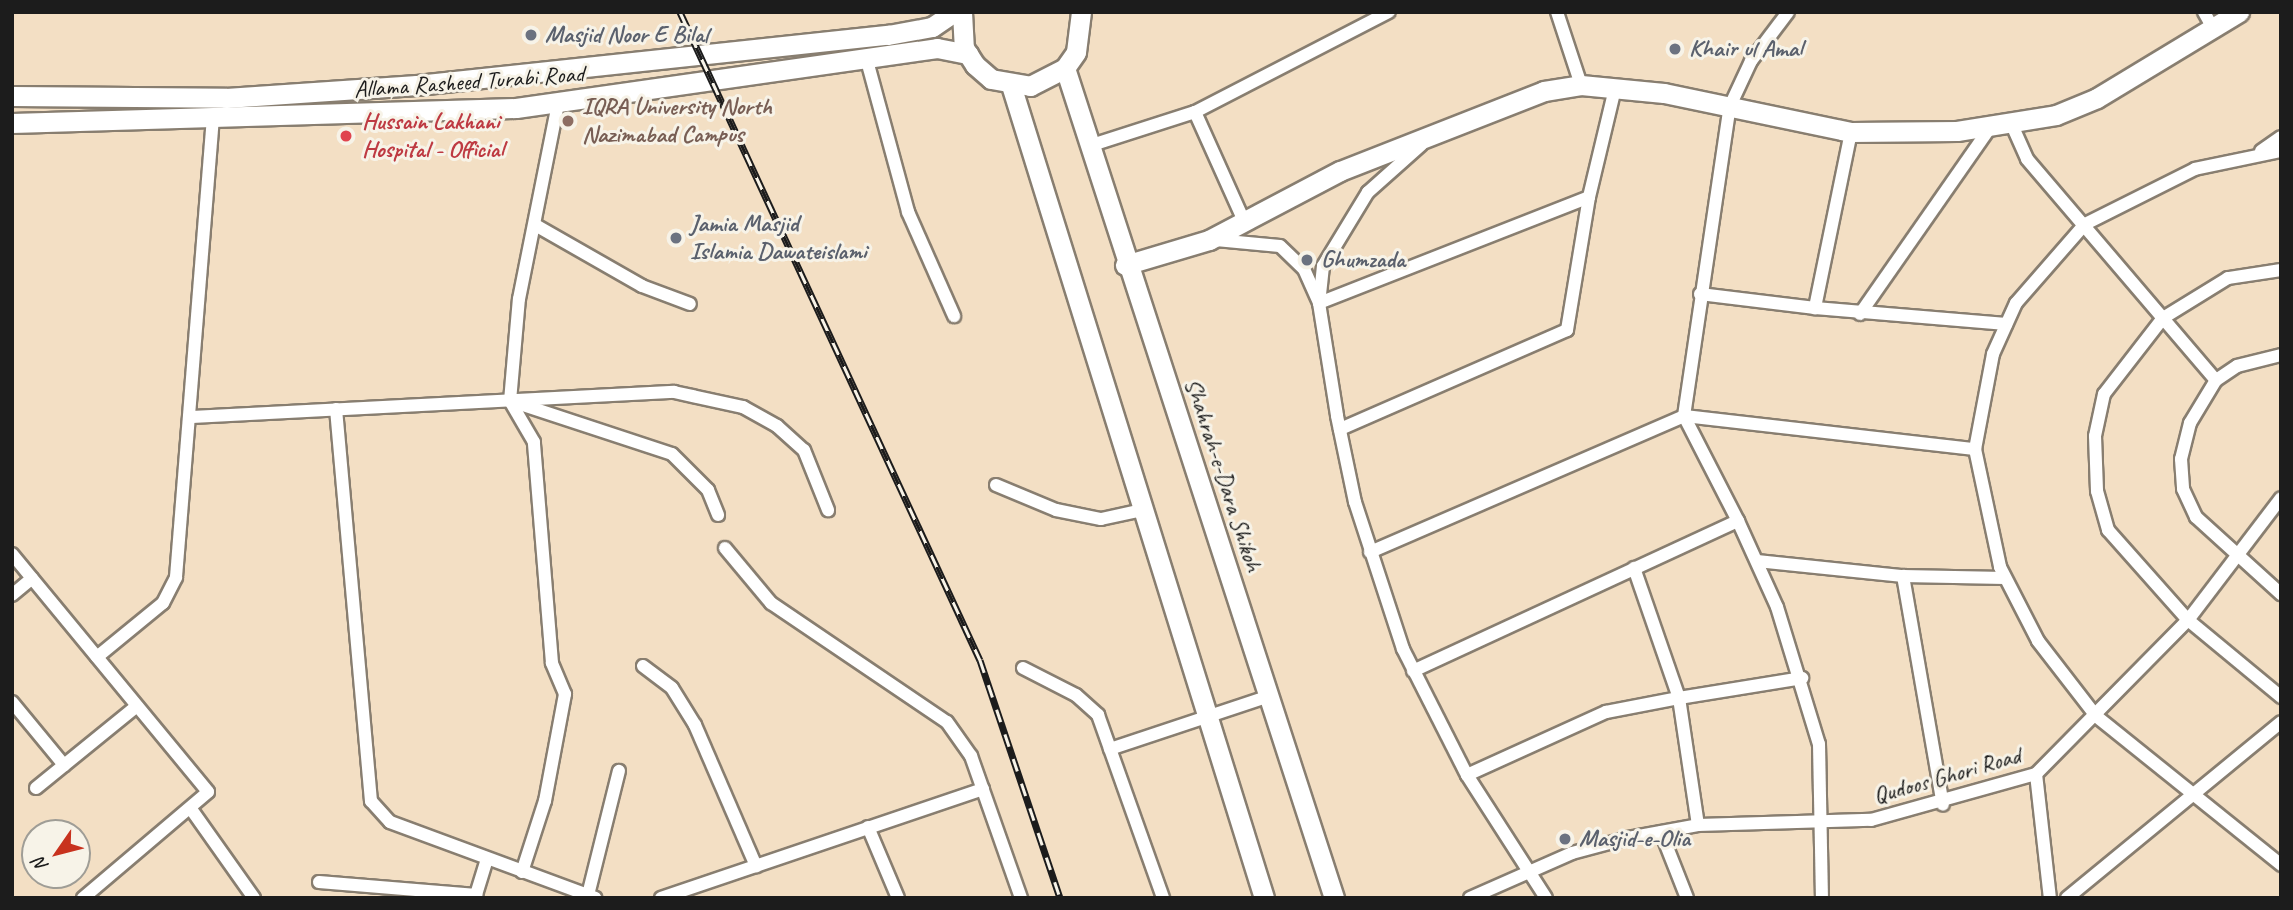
<!DOCTYPE html>
<html>
<head>
<meta charset="utf-8">
<style>
  body { margin:0 }
  #map { position:relative; width:2293px; height:910px; overflow:hidden; background:#f3dfc4; font-family:Caveat,sans-serif }
  div>[style] { position:absolute }
  [style*='--x'] { left:calc(var(--x)*1px); top:calc(var(--y)*1px); width:calc(var(--w)*1px); rotate:calc(var(--a)*1deg) }
  .roads { filter:drop-shadow(2px 0 #887e70) drop-shadow(-2px 0 #887e70) drop-shadow(0 2px #887e70) drop-shadow(0 -2px #887e70) }
  .street>* { height:12px; margin:-6px; padding:0 6px; transform-origin:6px; border-radius:6px; background:#fff }
  .secondary>* { height:19px; margin:-9.5px; padding:0 9.5px; transform-origin:9.5px; border-radius:9.5px; background:#fff }
  .rail>* { height:7px; margin-top:-3.5px; transform-origin:0; background:repeating-linear-gradient(90deg,#f7f3e8 0 13px,#1c1c1c 0 26px); box-sizing:border-box; border-block:2px solid #1c1c1c }
  .dots>* { width:19px; height:19px; translate:-50% -50%; box-sizing:border-box; border:4px solid #f7f3e8; border-radius:50% }
  span { translate:-50% -50%; white-space:nowrap; text-align:center; line-height:1.15; -webkit-text-stroke:6px #f7f3e8; paint-order:stroke }
  .worship-label { font-size:24px; color:#5b616d; font-weight:700 }
  .left { translate:0 -50%; text-align:left }
  .street-label { font-size:24px; color:#1c1c1c }
  .education-label { font-size:24px; color:#785e54; font-weight:700 }
  .health-label { font-size:24px; color:#be3a42; font-weight:700 }
  .frame { position:absolute; inset:0; border:14px solid #1c1c1c; pointer-events:none }
  .north { position:absolute; left:21px; top:819px; width:70px; height:70px; box-sizing:border-box; background:#f7f3e8; border:2px solid #9f9d96; border-radius:50%; rotate:235deg; font-size:19px; font-weight:700; line-height:28px; text-align:center; color:#1c1c1c }
  .north::after { content:''; display:block; margin:auto; width:24px; height:32px; background:#c8321e; clip-path:polygon(50% 0,100% 100%,50% 72%,0 100%) }
</style>
</head>
<body>
<div id="map">
  <div class="roads">
    <div class="street">
      <div style="--x:1557;--y:12;--w:77;--a:71.8"></div>
      <div style="--x:2204;--y:12;--w:21;--a:61"></div>
      <div style="--x:866;--y:57;--w:161;--a:74.8"></div>
      <div style="--x:908;--y:212;--w:114;--a:66.1"></div>
      <div style="--x:1195;--y:112;--w:120;--a:65.8"></div>
      <div style="--x:2012;--y:125;--w:37;--a:66"></div>
      <div style="--x:2027;--y:159;--w:291;--a:49.5"></div>
      <div style="--x:1851;--y:132;--w:180;--a:101.6"></div>
      <div style="--x:1815;--y:308;--w:192;--a:4.8"></div>
      <div style="--x:1092;--y:145;--w:108;--a:-17.8"></div>
      <div style="--x:1195;--y:112;--w:218;--a:-27.3"></div>
      <div style="--x:1421;--y:145;--w:71;--a:138.4"></div>
      <div style="--x:1368;--y:192;--w:87;--a:121.3"></div>
      <div style="--x:1323;--y:266;--w:37;--a:96"></div>
      <div style="--x:1319;--y:303;--w:114;--a:80.9"></div>
      <div style="--x:1337;--y:416;--w:88;--a:78.2"></div>
      <div style="--x:1355;--y:502;--w:155;--a:71.9"></div>
      <div style="--x:1403;--y:649;--w:141;--a:63.1"></div>
      <div style="--x:1467;--y:775;--w:146;--a:57.3"></div>
      <div style="--x:2261;--y:151;--w:24;--a:-35"></div>
      <div style="--x:2281;--y:151;--w:88;--a:168.2"></div>
      <div style="--x:2195;--y:169;--w:123;--a:153.4"></div>
      <div style="--x:2085;--y:224;--w:105;--a:131.1"></div>
      <div style="--x:2016;--y:303;--w:56;--a:114.3"></div>
      <div style="--x:1993;--y:354;--w:97;--a:100.7"></div>
      <div style="--x:1975;--y:449;--w:121;--a:78"></div>
      <div style="--x:2000;--y:567;--w:83;--a:62.8"></div>
      <div style="--x:2038;--y:641;--w:95;--a:52.3"></div>
      <div style="--x:2096;--y:716;--w:238;--a:38.8"></div>
      <div style="--x:1589;--y:197;--w:107;--a:-76.5"></div>
      <div style="--x:537;--y:226;--w:121;--a:29.7"></div>
      <div style="--x:642;--y:286;--w:51;--a:20.6"></div>
      <div style="--x:1216;--y:240;--w:64;--a:5.4"></div>
      <div style="--x:1280;--y:246;--w:33;--a:44"></div>
      <div style="--x:1304;--y:269;--w:37;--a:66"></div>
      <div style="--x:1319;--y:303;--w:290;--a:-21.4"></div>
      <div style="--x:1589;--y:197;--w:135;--a:99.4"></div>
      <div style="--x:1567;--y:330;--w:248;--a:156.4"></div>
      <div style="--x:2281;--y:270;--w:54;--a:171.4"></div>
      <div style="--x:2228;--y:278;--w:76;--a:148.4"></div>
      <div style="--x:2163;--y:318;--w:96;--a:127.8"></div>
      <div style="--x:2104;--y:394;--w:43;--a:102.1"></div>
      <div style="--x:2095;--y:436;--w:55;--a:87.9"></div>
      <div style="--x:2097;--y:491;--w:41;--a:74.2"></div>
      <div style="--x:2108;--y:530;--w:120;--a:48.4"></div>
      <div style="--x:2188;--y:620;--w:121;--a:39.6"></div>
      <div style="--x:1700;--y:294;--w:116;--a:6.9"></div>
      <div style="--x:1860;--y:314;--w:229;--a:-55.1"></div>
      <div style="--x:2281;--y:355;--w:45;--a:166"></div>
      <div style="--x:2237;--y:366;--w:25;--a:146"></div>
      <div style="--x:2216;--y:380;--w:50;--a:121.2"></div>
      <div style="--x:2190;--y:423;--w:37;--a:104"></div>
      <div style="--x:2181;--y:459;--w:30;--a:86"></div>
      <div style="--x:2183;--y:489;--w:31;--a:65"></div>
      <div style="--x:2196;--y:517;--w:115;--a:42.2"></div>
      <div style="--x:514;--y:402;--w:166;--a:18.2"></div>
      <div style="--x:672;--y:454;--w:51;--a:45"></div>
      <div style="--x:708;--y:490;--w:27;--a:68"></div>
      <div style="--x:336;--y:409;--w:394;--a:84.9"></div>
      <div style="--x:371;--y:801;--w:28;--a:48"></div>
      <div style="--x:390;--y:822;--w:219;--a:20.3"></div>
      <div style="--x:192;--y:417;--w:483;--a:-3"></div>
      <div style="--x:674;--y:392;--w:71;--a:12.3"></div>
      <div style="--x:743;--y:407;--w:39;--a:29"></div>
      <div style="--x:777;--y:426;--w:36;--a:42"></div>
      <div style="--x:804;--y:450;--w:65;--a:68.2"></div>
      <div style="--x:996;--y:485;--w:65;--a:22.6"></div>
      <div style="--x:1056;--y:510;--w:46;--a:11.3"></div>
      <div style="--x:1101;--y:519;--w:43;--a:-12.1"></div>
      <div style="--x:1738;--y:521;--w:94;--a:65.6"></div>
      <div style="--x:1777;--y:607;--w:143;--a:73"></div>
      <div style="--x:1819;--y:744;--w:154;--a:88.9"></div>
      <div style="--x:725;--y:548;--w:72;--a:50.1"></div>
      <div style="--x:771;--y:603;--w:212;--a:34.1"></div>
      <div style="--x:947;--y:722;--w:42;--a:54.8"></div>
      <div style="--x:971;--y:756;--w:151;--a:70.6"></div>
      <div style="--x:1370;--y:552;--w:342;--a:-23.4"></div>
      <div style="--x:1684;--y:416;--w:293;--a:6.5"></div>
      <div style="--x:12;--y:554;--w:308;--a:50.5"></div>
      <div style="--x:208;--y:792;--w:164;--a:139.7"></div>
      <div style="--x:1757;--y:561;--w:147;--a:5.9"></div>
      <div style="--x:1903;--y:576;--w:102;--a:1.1"></div>
      <div style="--x:1634;--y:568;--w:138;--a:70.9"></div>
      <div style="--x:1679;--y:698;--w:125;--a:-9.2"></div>
      <div style="--x:1903;--y:576;--w:232;--a:80.1"></div>
      <div style="--x:12;--y:595;--w:26;--a:-40"></div>
      <div style="--x:97;--y:657;--w:85;--a:-39.3"></div>
      <div style="--x:163;--y:603;--w:29;--a:-63"></div>
      <div style="--x:176;--y:577;--w:457;--a:-85.4"></div>
      <div style="--x:643;--y:666;--w:36;--a:37"></div>
      <div style="--x:672;--y:688;--w:44;--a:58.1"></div>
      <div style="--x:695;--y:725;--w:154;--a:66.6"></div>
      <div style="--x:1023;--y:668;--w:59;--a:27"></div>
      <div style="--x:1076;--y:695;--w:30;--a:42"></div>
      <div style="--x:1098;--y:715;--w:194;--a:70.4"></div>
      <div style="--x:1413;--y:671;--w:358;--a:-24.8"></div>
      <div style="--x:1738;--y:521;--w:118;--a:-117.2"></div>
      <div style="--x:1684;--y:416;--w:313;--a:-81.6"></div>
      <div style="--x:1730;--y:106;--w:50;--a:-65"></div>
      <div style="--x:1751;--y:61;--w:61;--a:-52.9"></div>
      <div style="--x:12;--y:702;--w:82;--a:50.5"></div>
      <div style="--x:1110;--y:749;--w:168;--a:-18.4"></div>
      <div style="--x:2036;--y:774;--w:125;--a:83.6"></div>
      <div style="--x:1467;--y:775;--w:153;--a:-24.4"></div>
      <div style="--x:1606;--y:712;--w:74;--a:-10.9"></div>
      <div style="--x:1679;--y:698;--w:128;--a:81.5"></div>
      <div style="--x:36;--y:788;--w:130;--a:-39.1"></div>
      <div style="--x:191;--y:809;--w:109;--a:54.7"></div>
      <div style="--x:868;--y:827;--w:77;--a:67.1"></div>
      <div style="--x:1661;--y:832;--w:71;--a:68.5"></div>
      <div style="--x:522;--y:872;--w:75;--a:-72.1"></div>
      <div style="--x:545;--y:801;--w:109;--a:-79.4"></div>
      <div style="--x:565;--y:694;--w:34;--a:-113"></div>
      <div style="--x:552;--y:663;--w:222;--a:-94.7"></div>
      <div style="--x:534;--y:442;--w:48;--a:-120.3"></div>
      <div style="--x:510;--y:401;--w:102;--a:-85"></div>
      <div style="--x:519;--y:299;--w:200;--a:-78.7"></div>
      <div style="--x:319;--y:882;--w:158;--a:4.7"></div>
      <div style="--x:588;--y:895;--w:128;--a:-76"></div>
      <div style="--x:475;--y:898;--w:41;--a:-72.9"></div>
      <div style="--x:661;--y:898;--w:340;--a:-18.7"></div>
      <div style="--x:1470;--y:898;--w:111;--a:-23.8"></div>
      <div style="--x:1572;--y:853;--w:58;--a:-15"></div>
      <div style="--x:1628;--y:838;--w:71;--a:-10.5"></div>
      <div style="--x:1698;--y:825;--w:173;--a:-1.7"></div>
      <div style="--x:1871;--y:820;--w:171;--a:-15.6"></div>
      <div style="--x:2036;--y:774;--w:216;--a:-45.4"></div>
      <div style="--x:2188;--y:620;--w:153;--a:-52.7"></div>
      <div style="--x:2067;--y:898;--w:277;--a:-39.4"></div>
    </div>
    <div class="secondary">
      <div style="--x:962;--y:12;--w:36;--a:87"></div>
      <div style="--x:964;--y:48;--w:20;--a:57"></div>
      <div style="--x:975;--y:65;--w:21;--a:41"></div>
      <div style="--x:991;--y:79;--w:40;--a:10"></div>
      <div style="--x:1030;--y:86;--w:39;--a:-27"></div>
      <div style="--x:1065;--y:68;--w:19;--a:-55"></div>
      <div style="--x:1076;--y:52;--w:40;--a:-82.9"></div>
      <div style="--x:1065;--y:68;--w:873;--a:72.04"></div>
      <div style="--x:1011;--y:85;--w:851;--a:72.71"></div>
      <div style="--x:12;--y:96;--w:214;--a:0.5"></div>
      <div style="--x:226;--y:98;--w:191;--a:-3.9"></div>
      <div style="--x:417;--y:85;--w:474;--a:-6.1"></div>
      <div style="--x:888;--y:35;--w:45;--a:-10.3"></div>
      <div style="--x:932;--y:27;--w:27;--a:-34"></div>
      <div style="--x:12;--y:123;--w:504;--a:-1.7"></div>
      <div style="--x:516;--y:108;--w:425;--a:-8.1"></div>
      <div style="--x:937;--y:48;--w:32;--a:11"></div>
      <div style="--x:1125;--y:265;--w:88;--a:-16.6"></div>
      <div style="--x:1209;--y:240;--w:148;--a:-27.8"></div>
      <div style="--x:1340;--y:171;--w:219;--a:-21.4"></div>
      <div style="--x:1544;--y:91;--w:37;--a:-9"></div>
      <div style="--x:1581;--y:85;--w:83;--a:5.5"></div>
      <div style="--x:1664;--y:93;--w:191;--a:11.8"></div>
      <div style="--x:1851;--y:132;--w:106;--a:-0.5"></div>
      <div style="--x:1957;--y:131;--w:100;--a:-9.2"></div>
      <div style="--x:2056;--y:115;--w:44;--a:-22.5"></div>
      <div style="--x:2097;--y:98;--w:166;--a:-31.2"></div>
    </div>
  </div>
  <div class="rail">
    <div style="--x:680;--y:12;--w:714;--a:65.16"></div>
    <div style="--x:980;--y:660;--w:251;--a:71.4"></div>
  </div>
  <div class="dots">
    <div style="left:531px;top:35px;background:#6b7280"></div>
    <div style="left:1675px;top:49px;background:#6b7280"></div>
    <div style="left:568px;top:121px;background:#8d6e63"></div>
    <div style="left:346px;top:136px;background:#e0444e"></div>
    <div style="left:676px;top:238px;background:#6b7280"></div>
    <div style="left:1307px;top:260px;background:#6b7280"></div>
    <div style="left:1565px;top:839px;background:#6b7280"></div>
  </div>
  <div class="worship-label">
    <span class="left" style="left:545px;top:35px">Masjid Noor E Bilal</span>
    <span class="left" style="left:1689px;top:49px">Khair ul Amal</span>
    <span class="left" style="left:690px;top:238px">Jamia Masjid<br>Islamia Dawateislami</span>
    <span class="left" style="left:1321px;top:260px">Ghumzada</span>
    <span class="left" style="left:1579px;top:839px">Masjid-e-Olia</span>
  </div>
  <div class="street-label">
    <span style="left:469px;top:82px;rotate:-4deg">Allama Rasheed Turabi Road</span>
    <span style="left:1223px;top:475px;rotate:72deg">Shahrah-e-Dara Shikoh</span>
    <span style="left:1947px;top:776px;rotate:-16deg">Qudoos Ghori Road</span>
  </div>
  <div class="education-label">
    <span class="left" style="left:582px;top:121px">IQRA University North<br>Nazimabad Campus</span>
  </div>
  <div class="health-label">
    <span class="left" style="left:362px;top:136px">Hussain Lakhani<br>Hospital - Official</span>
  </div>
  <div class="frame"></div>
  <div class="north">N</div>
</div>
</body>
</html>
